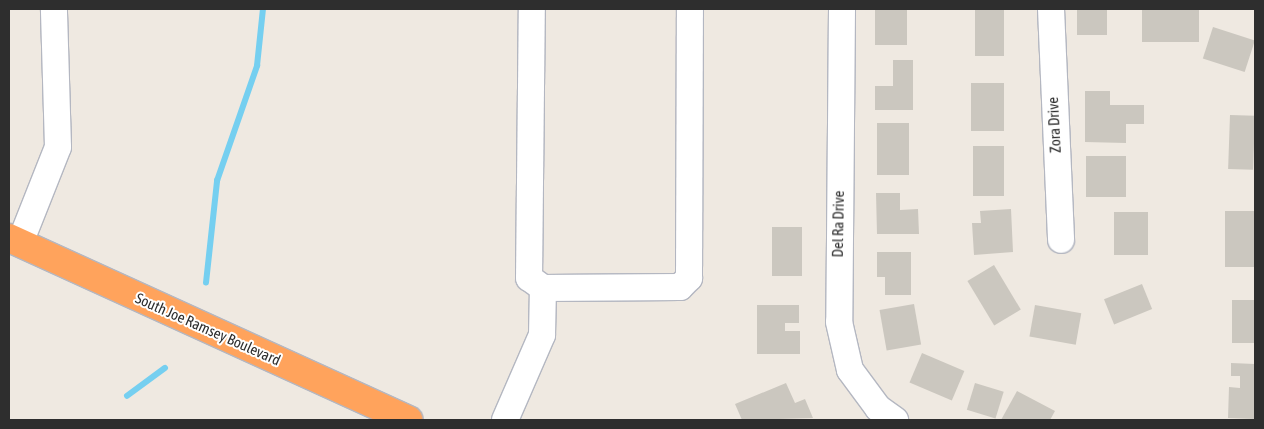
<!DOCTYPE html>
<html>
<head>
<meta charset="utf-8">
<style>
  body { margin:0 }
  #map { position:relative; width:1264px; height:429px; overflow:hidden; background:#efe9e1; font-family:"Asap Condensed",sans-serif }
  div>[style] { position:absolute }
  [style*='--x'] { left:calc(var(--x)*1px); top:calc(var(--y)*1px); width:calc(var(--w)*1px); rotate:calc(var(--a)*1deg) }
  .stream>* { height:5.5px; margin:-2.75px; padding:0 2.75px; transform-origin:2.75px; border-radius:2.75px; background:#75cff0 }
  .building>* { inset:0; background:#cbc7bf; transform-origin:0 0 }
  .roads { filter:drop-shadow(1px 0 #b4b7c1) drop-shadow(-1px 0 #b4b7c1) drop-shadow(0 1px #b4b7c1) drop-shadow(0 -1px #b4b7c1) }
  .minor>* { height:26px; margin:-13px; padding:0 13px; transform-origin:13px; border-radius:13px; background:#fff }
  .highway>* { height:28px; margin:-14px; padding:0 14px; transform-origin:14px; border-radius:14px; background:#ffa35c }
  span { translate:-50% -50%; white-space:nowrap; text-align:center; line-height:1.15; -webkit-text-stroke:4px #fff; paint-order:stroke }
  .street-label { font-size:15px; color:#2e2e2e }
  .frame { position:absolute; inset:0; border:10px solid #2e2e2e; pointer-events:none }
</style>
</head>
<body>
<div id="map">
  <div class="stream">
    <div style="--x:206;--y:283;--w:103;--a:-83.8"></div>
    <div style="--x:217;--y:181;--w:122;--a:-70.8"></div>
    <div style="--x:257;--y:66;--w:57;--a:-84"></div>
    <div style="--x:127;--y:396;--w:47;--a:-36.4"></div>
  </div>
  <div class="building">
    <div style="left:875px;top:9px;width:32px;height:36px"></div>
    <div style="left:975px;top:9px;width:29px;height:47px"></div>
    <div style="left:1077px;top:9px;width:30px;height:26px"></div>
    <div style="left:1142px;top:9px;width:57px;height:33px"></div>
    <div style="left:1213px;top:27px;width:44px;height:33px;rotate:18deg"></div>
    <div style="clip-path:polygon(893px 60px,913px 60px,913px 110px,875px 110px,875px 86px,893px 86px)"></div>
    <div style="left:971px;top:83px;width:33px;height:48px"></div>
    <div style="clip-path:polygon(1085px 91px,1110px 91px,1110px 105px,1144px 105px,1144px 124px,1126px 124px,1126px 143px,1085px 142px)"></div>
    <div style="left:1230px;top:115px;width:25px;height:54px;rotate:2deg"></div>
    <div style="left:877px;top:123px;width:32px;height:52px"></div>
    <div style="left:973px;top:146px;width:31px;height:50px"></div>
    <div style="left:1086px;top:156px;width:40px;height:41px"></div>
    <div style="clip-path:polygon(876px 193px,900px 193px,900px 210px,918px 209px,919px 234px,877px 234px)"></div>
    <div style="clip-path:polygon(1011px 209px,1013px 252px,974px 255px,972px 223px,981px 223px,980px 211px)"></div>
    <div style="left:1225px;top:211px;width:30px;height:56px"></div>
    <div style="left:1114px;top:212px;width:34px;height:43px"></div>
    <div style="left:772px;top:227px;width:30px;height:49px"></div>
    <div style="clip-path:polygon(877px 252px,911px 252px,911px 295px,885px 295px,885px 277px,877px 277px)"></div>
    <div style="left:994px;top:265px;width:52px;height:31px;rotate:59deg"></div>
    <div style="left:1142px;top:284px;width:27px;height:41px;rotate:68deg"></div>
    <div style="left:1232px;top:300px;width:23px;height:43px"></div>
    <div style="left:914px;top:304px;width:41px;height:35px;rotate:80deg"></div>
    <div style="clip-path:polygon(757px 305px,799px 305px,799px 323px,785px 323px,785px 331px,800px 331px,800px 354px,757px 354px)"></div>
    <div style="left:1035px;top:305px;width:47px;height:32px;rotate:10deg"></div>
    <div style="left:922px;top:353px;width:46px;height:32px;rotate:23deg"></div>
    <div style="clip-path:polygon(1231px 363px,1255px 364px,1255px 419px,1228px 418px,1229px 387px,1240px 388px,1240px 376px,1231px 376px)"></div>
    <div style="clip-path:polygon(786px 383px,795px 403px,805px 399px,813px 418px,742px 420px,735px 404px)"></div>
    <div style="left:975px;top:383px;width:30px;height:28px;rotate:17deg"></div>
    <div style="clip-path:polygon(1017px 391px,1055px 411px,1050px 420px,1001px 420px)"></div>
  </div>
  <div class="roads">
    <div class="minor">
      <div style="--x:842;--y:9;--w:313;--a:90.5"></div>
      <div style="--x:839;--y:322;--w:49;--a:77.1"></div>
      <div style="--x:850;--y:370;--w:47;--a:53.6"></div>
      <div style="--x:878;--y:408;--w:21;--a:35"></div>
      <div style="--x:1051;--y:9;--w:231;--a:87.5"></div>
      <div style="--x:20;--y:243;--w:103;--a:-68.4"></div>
      <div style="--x:58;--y:147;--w:138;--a:-91.7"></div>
      <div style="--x:543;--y:288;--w:137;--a:-0.4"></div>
      <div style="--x:680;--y:287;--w:13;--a:-45"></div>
      <div style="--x:689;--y:278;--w:269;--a:-89.8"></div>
      <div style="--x:505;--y:420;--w:93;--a:-66.5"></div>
      <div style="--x:542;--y:335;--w:47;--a:-88.8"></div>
      <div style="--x:543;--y:288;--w:17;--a:-144"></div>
      <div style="--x:529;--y:278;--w:269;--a:-89.4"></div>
    </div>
    <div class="highway">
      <div style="--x:9;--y:238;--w:439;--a:24.5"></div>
    </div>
  </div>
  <div class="street-label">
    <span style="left:1054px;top:125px;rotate:-93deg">Zora Drive</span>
    <span style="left:838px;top:224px;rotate:-89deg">Del Ra Drive</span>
    <span style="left:208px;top:329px;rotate:24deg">South Joe Ramsey Boulevard</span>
  </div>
  <div class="frame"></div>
</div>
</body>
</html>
